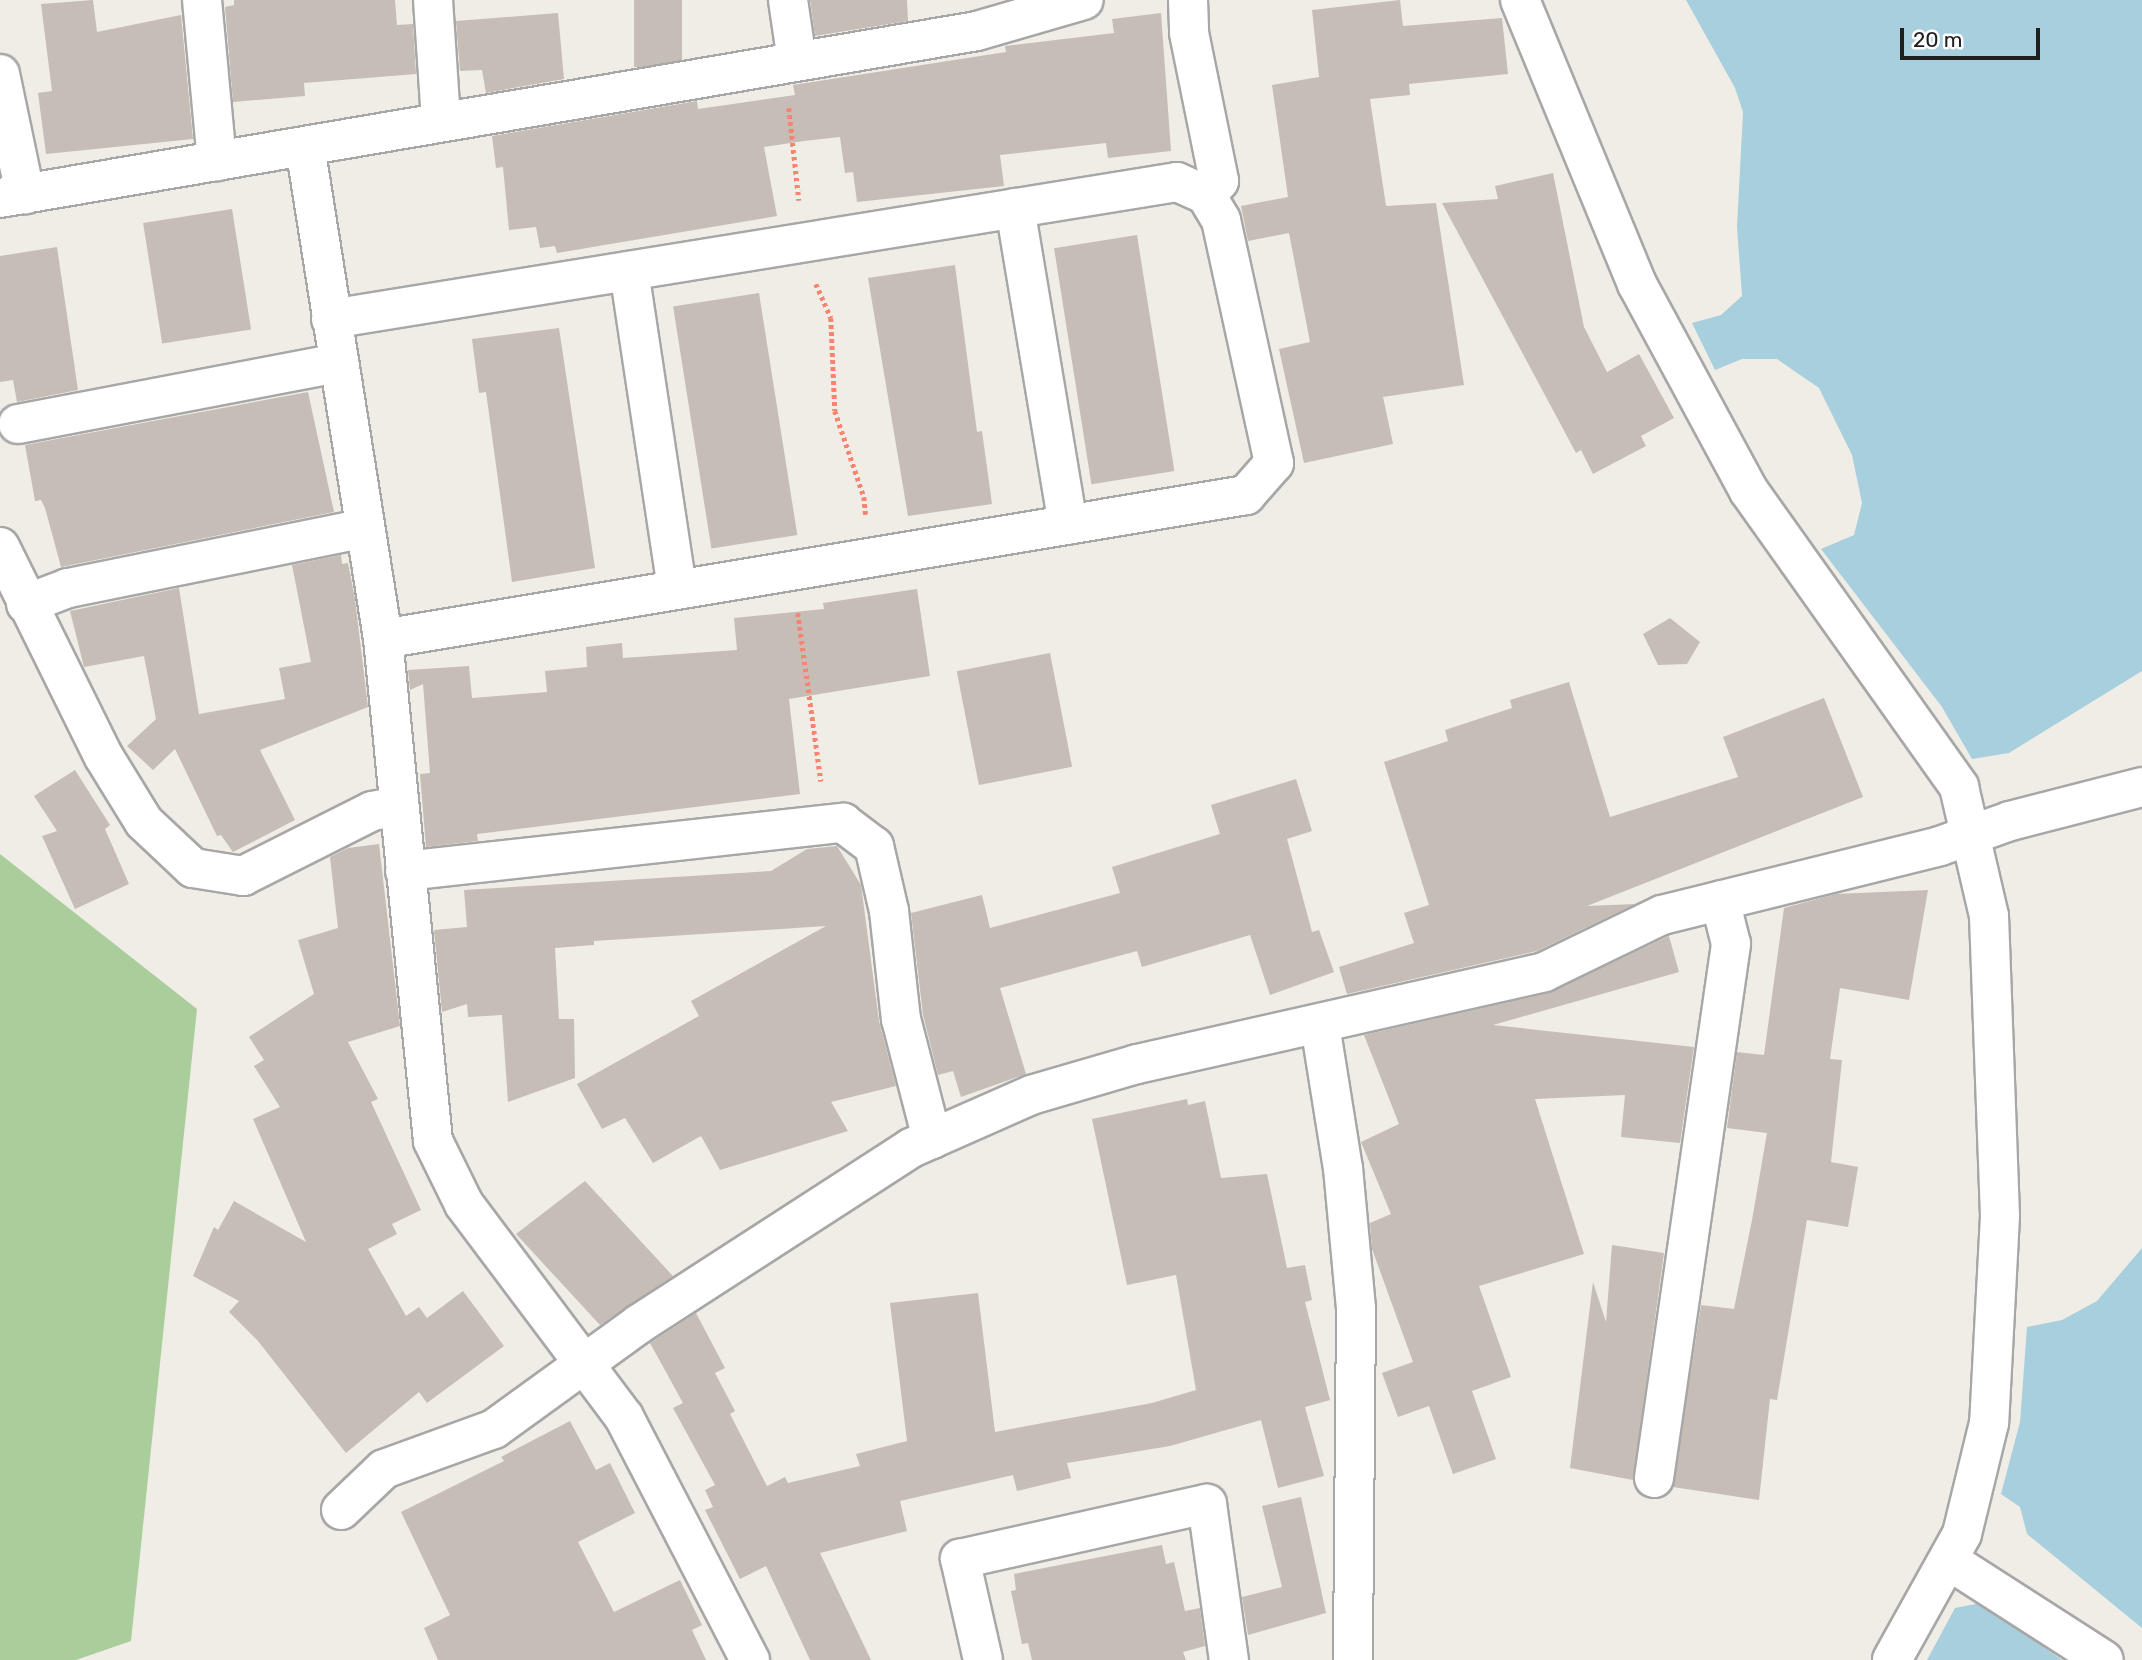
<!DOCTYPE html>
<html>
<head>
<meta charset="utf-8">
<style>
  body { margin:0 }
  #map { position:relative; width:2142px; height:1660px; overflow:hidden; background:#f0ede6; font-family:Rubik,sans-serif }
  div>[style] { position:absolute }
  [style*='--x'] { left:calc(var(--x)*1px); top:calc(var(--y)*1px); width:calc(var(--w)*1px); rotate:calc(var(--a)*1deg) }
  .forest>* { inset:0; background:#a9ce9c }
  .water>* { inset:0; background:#a8cfdd }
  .building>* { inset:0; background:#c5bdb6; transform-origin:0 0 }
  .path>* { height:4.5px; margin-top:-2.25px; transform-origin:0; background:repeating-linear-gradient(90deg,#f78370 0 3.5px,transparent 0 7px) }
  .roads { filter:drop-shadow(2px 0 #a7a7a7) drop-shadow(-2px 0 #a7a7a7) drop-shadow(0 2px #a7a7a7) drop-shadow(0 -2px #a7a7a7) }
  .street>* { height:38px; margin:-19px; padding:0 19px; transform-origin:19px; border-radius:19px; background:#fff }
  span { translate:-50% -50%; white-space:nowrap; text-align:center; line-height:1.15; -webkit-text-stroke:5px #fff; paint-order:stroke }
  .scale { position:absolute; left:1900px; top:28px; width:140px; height:32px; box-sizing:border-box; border:4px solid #202020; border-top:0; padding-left:9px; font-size:21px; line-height:24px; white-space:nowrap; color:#202020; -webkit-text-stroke:5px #fff; paint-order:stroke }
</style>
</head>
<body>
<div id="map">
  <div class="forest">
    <div style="clip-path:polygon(0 854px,197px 1009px,131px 1641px,76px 1660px,0 1660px)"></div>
  </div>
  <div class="water">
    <div style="clip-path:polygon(1686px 0,2142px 0,2142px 671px,2009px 753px,1972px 759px,1942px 707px,1821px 549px,1854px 535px,1862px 503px,1852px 455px,1819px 388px,1777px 359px,1742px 359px,1715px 370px,1692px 323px,1721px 315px,1742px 296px,1737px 227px,1743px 112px,1735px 88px)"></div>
    <div style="clip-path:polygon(2142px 1248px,2142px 1628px,2027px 1534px,2020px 1507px,2001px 1494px,2020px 1422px,2027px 1327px,2062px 1320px,2097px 1301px)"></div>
    <div style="clip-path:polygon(1981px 1603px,2062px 1660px,1927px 1660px,1955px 1608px)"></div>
  </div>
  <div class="building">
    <div style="clip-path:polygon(93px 0,97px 32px,181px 15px,193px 139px,46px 154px,38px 93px,52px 91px,41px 4px)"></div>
    <div style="clip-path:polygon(234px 0,395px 0,397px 25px,413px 24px,416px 74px,304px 83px,305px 96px,233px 102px,225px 7px,234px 5px)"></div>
    <div style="left:634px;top:0;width:48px;height:67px"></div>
    <div style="clip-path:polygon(810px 0,907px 0,908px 21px,815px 36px)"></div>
    <div style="clip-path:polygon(1400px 0,1403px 26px,1502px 18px,1508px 74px,1409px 84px,1410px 95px,1370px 99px,1386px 206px,1436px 203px,1464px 385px,1383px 397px,1393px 444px,1304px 463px,1279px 349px,1310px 342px,1289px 233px,1248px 241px,1241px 206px,1288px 197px,1272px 85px,1319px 77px,1312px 10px)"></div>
    <div style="clip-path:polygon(558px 13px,564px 79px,486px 93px,482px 70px,460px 71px,456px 21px)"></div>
    <div style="clip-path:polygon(1161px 13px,1171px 151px,1108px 158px,1106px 143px,1000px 155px,1004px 186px,857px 202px,853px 172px,845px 173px,840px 137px,804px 141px,764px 147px,777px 216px,557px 253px,555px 246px,540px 248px,536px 227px,509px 230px,503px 167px,496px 168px,492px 136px,697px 101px,698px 109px,795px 95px,793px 85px,1006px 52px,1005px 46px,1114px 33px,1112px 19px)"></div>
    <div style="clip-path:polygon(1553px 173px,1584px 327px,1607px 372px,1639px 354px,1674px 418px,1641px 436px,1646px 446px,1593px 474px,1581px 450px,1576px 453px,1442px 203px,1498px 199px,1495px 186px)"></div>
    <div style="left:232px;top:209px;width:122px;height:90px;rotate:81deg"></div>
    <div style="left:1137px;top:235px;width:239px;height:84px;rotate:81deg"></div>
    <div style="clip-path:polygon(57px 247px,78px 390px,17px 402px,13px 380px,0 382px,0 256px)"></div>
    <div style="clip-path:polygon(955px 265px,977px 432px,982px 431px,992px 504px,908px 516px,868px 278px)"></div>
    <div style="left:759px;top:293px;width:245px;height:87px;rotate:81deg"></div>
    <div style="clip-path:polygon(559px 328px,595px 568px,512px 582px,486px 392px,479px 393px,472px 339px)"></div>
    <div style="clip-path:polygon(308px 392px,334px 512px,61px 567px,45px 508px,41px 500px,35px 501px,25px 445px)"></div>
    <div style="clip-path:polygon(341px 555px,342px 564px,348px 563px,355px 599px,368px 707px,260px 750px,295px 820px,233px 852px,221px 835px,217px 836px,175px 749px,153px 770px,127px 746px,156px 719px,144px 656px,84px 667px,70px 611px,179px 588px,199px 714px,285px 699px,279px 668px,311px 662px,292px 565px)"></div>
    <div style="clip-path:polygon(917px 589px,930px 676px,789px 699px,800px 794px,477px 834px,478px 841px,426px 847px,420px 774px,430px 773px,423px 684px,410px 690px,408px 670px,469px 666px,472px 698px,547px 692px,545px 671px,587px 667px,586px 647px,622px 643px,623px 658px,737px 650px,734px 618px,824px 609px,823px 603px)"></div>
    <div style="clip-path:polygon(1670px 618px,1700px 642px,1687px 664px,1658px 665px,1643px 634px)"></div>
    <div style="left:1050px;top:653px;width:116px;height:95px;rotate:79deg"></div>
    <div style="clip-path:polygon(1569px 682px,1610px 817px,1738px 777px,1723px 737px,1824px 698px,1863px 797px,1587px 906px,1635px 904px,1537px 951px,1347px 994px,1339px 967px,1414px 943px,1404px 913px,1429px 905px,1384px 762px,1448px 741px,1445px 730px,1512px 708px,1510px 700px)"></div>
    <div style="clip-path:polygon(75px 770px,110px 825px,105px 829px,129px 884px,75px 909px,42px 836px,57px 831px,34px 796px)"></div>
    <div style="clip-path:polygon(1296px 779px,1312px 831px,1287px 839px,1312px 932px,1319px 930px,1334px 972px,1270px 995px,1250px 935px,1142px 967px,1137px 951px,1000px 988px,1026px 1074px,961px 1097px,953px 1071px,938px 1075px,923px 1015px,911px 913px,982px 895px,990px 928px,1120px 893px,1112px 867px,1220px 834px,1211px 805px)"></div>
    <div style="clip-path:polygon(379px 844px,400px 1026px,348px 1042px,378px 1099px,371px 1102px,421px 1210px,392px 1224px,397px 1234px,368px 1249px,406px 1316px,419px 1307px,427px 1318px,463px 1291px,504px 1346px,427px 1403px,419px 1392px,346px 1453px,258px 1341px,229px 1312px,239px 1301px,193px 1276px,214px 1227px,218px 1230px,234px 1201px,306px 1242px,253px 1119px,280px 1107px,254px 1066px,264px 1060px,249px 1037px,314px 994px,298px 940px,338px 928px,330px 857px,348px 848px)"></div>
    <div style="clip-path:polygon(837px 846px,861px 885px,879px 1021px,896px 1086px,831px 1102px,848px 1131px,720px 1170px,701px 1136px,653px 1163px,625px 1118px,602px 1129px,577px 1084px,699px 1016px,691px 1001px,826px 926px,594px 941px,594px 945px,555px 948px,559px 1019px,574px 1019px,575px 1078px,508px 1102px,502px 1015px,468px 1017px,467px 1004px,442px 1012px,434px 930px,467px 927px,464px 890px,771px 871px,807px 849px)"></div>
    <div style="clip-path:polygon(1928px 890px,1909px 1000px,1840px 988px,1830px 1059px,1842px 1060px,1831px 1162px,1858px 1167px,1848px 1227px,1807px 1220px,1777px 1400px,1770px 1399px,1759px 1500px,1673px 1487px,1701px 1305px,1734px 1309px,1752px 1220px,1767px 1133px,1727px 1128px,1737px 1052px,1764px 1055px,1784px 908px,1836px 894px)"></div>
    <div style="clip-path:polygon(1669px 936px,1679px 972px,1493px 1025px,1694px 1047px,1680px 1143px,1621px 1137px,1625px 1095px,1535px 1099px,1584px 1254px,1479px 1286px,1511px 1377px,1472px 1391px,1496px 1459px,1453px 1474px,1429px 1406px,1398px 1417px,1382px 1373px,1413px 1362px,1372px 1249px,1370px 1223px,1391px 1214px,1361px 1142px,1399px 1124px,1364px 1035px,1549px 993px)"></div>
    <div style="clip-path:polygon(1187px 1099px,1188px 1105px,1205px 1101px,1221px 1178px,1267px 1174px,1287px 1268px,1305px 1265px,1312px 1300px,1305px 1302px,1330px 1400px,1305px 1407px,1324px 1476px,1278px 1488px,1261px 1420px,1170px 1446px,1067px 1463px,1071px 1478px,1017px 1491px,1013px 1475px,900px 1501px,907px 1531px,820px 1553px,871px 1660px,810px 1660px,766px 1566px,740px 1579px,705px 1510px,713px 1507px,705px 1490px,715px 1485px,673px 1408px,683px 1403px,650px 1343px,696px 1313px,725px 1368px,715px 1373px,735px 1411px,730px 1414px,767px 1486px,785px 1477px,788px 1483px,860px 1466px,856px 1454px,907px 1441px,890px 1303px,978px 1293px,995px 1432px,1152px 1403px,1196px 1390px,1176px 1275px,1127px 1285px,1092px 1119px)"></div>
    <div style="clip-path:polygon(585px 1181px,673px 1276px,600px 1325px,516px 1234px)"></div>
    <div style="clip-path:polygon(1612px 1245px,1664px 1253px,1633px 1480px,1570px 1468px,1593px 1282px,1606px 1322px)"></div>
    <div style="clip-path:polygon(570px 1421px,596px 1470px,610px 1463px,635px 1513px,578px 1542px,614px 1612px,680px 1580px,702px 1625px,692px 1630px,706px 1660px,438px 1660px,424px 1628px,450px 1615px,401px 1512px,504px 1461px,501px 1457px)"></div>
    <div style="clip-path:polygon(1301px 1497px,1326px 1613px,1248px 1635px,1242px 1597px,1282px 1587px,1262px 1506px)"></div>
    <div style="clip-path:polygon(1162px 1545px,1166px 1564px,1174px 1562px,1185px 1611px,1200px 1608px,1205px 1646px,1183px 1652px,1186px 1660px,1032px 1660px,1028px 1643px,1022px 1644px,1011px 1591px,1016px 1590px,1014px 1574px)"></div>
  </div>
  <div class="path">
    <div style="--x:789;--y:108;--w:93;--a:83.8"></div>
    <div style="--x:816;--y:284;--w:37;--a:66"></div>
    <div style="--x:831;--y:318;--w:93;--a:87.5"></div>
    <div style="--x:835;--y:411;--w:91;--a:71.4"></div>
    <div style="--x:864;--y:497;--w:18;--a:84"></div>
    <div style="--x:798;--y:613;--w:170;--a:82.2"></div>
  </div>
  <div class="roads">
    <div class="street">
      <div style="--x:202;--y:0;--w:162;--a:84.7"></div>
      <div style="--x:433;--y:0;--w:122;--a:86.2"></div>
      <div style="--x:788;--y:0;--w:62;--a:81.6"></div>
      <div style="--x:1188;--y:0;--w:33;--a:88"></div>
      <div style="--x:1189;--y:33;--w:151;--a:78.5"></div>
      <div style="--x:1219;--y:181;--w:19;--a:133"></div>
      <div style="--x:1520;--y:0;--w:307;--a:67.6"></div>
      <div style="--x:1637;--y:284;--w:235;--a:61.6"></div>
      <div style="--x:1749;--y:491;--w:363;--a:54.6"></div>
      <div style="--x:1959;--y:787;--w:132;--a:76.9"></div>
      <div style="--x:1989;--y:916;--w:300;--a:87.9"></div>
      <div style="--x:2000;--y:1216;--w:207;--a:93"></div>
      <div style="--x:1989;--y:1423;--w:114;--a:103.7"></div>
      <div style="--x:1962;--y:1534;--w:144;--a:119.1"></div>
      <div style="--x:0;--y:74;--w:123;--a:78.2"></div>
      <div style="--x:305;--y:146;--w:499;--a:81"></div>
      <div style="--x:383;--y:639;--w:504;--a:84.31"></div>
      <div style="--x:433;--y:1141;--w:70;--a:63.8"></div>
      <div style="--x:464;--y:1204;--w:266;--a:53.1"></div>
      <div style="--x:624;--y:1417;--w:274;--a:62.6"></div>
      <div style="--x:0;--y:198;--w:991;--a:-9.7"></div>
      <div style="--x:977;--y:31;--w:111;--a:-16.2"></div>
      <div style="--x:1015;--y:208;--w:321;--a:80.5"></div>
      <div style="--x:629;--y:271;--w:322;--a:81.4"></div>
      <div style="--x:331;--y:319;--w:857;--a:-9.2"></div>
      <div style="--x:1177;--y:182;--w:32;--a:24"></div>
      <div style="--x:1206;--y:195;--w:29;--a:59"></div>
      <div style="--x:1221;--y:220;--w:249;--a:77.7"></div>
      <div style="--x:1274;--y:463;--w:43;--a:131.2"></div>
      <div style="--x:1246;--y:495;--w:875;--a:170.53"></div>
      <div style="--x:18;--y:424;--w:326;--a:-10.8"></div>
      <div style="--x:0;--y:547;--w:234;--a:63.7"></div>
      <div style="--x:104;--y:757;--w:76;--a:58.4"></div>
      <div style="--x:144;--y:822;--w:67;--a:43.2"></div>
      <div style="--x:193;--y:868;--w:51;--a:9.1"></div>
      <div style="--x:243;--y:876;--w:144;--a:-26.7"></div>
      <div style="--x:372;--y:811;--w:27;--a:-10"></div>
      <div style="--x:26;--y:604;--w:45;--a:-20.9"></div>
      <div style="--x:68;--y:588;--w:303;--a:-11.4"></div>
      <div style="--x:405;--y:871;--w:441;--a:-6.3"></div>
      <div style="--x:843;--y:823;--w:39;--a:37"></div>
      <div style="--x:874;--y:846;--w:67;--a:77"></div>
      <div style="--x:889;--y:911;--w:109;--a:83.7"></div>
      <div style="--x:901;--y:1019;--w:124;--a:75.5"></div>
      <div style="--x:1320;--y:1025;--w:145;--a:80.9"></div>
      <div style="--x:1343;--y:1168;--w:142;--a:84.7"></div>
      <div style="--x:1356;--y:1309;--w:351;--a:90.5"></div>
      <div style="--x:1654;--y:1478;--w:540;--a:-81.79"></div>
      <div style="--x:1731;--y:944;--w:45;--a:-104"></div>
      <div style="--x:341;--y:1510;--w:59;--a:-43.6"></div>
      <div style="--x:384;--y:1469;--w:117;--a:-20"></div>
      <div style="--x:494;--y:1429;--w:179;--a:-35.9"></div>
      <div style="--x:639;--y:1324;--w:324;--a:-32.9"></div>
      <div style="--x:911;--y:1148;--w:131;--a:-23.8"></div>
      <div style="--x:1031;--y:1095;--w:110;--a:-16.3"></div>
      <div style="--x:1137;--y:1064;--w:417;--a:-12.7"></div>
      <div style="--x:1544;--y:972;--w:131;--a:-25.8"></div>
      <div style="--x:1662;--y:915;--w:286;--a:-13.9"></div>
      <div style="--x:1940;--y:846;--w:74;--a:-19.7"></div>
      <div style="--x:2010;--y:821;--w:136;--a:-14.4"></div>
      <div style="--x:1948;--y:1560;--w:185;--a:32.7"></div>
      <div style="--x:983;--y:1660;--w:104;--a:-102.8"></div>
      <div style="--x:960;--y:1559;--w:253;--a:-12.6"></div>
      <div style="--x:1207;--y:1504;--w:158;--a:82"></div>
    </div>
  </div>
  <div class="scale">20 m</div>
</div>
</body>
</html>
